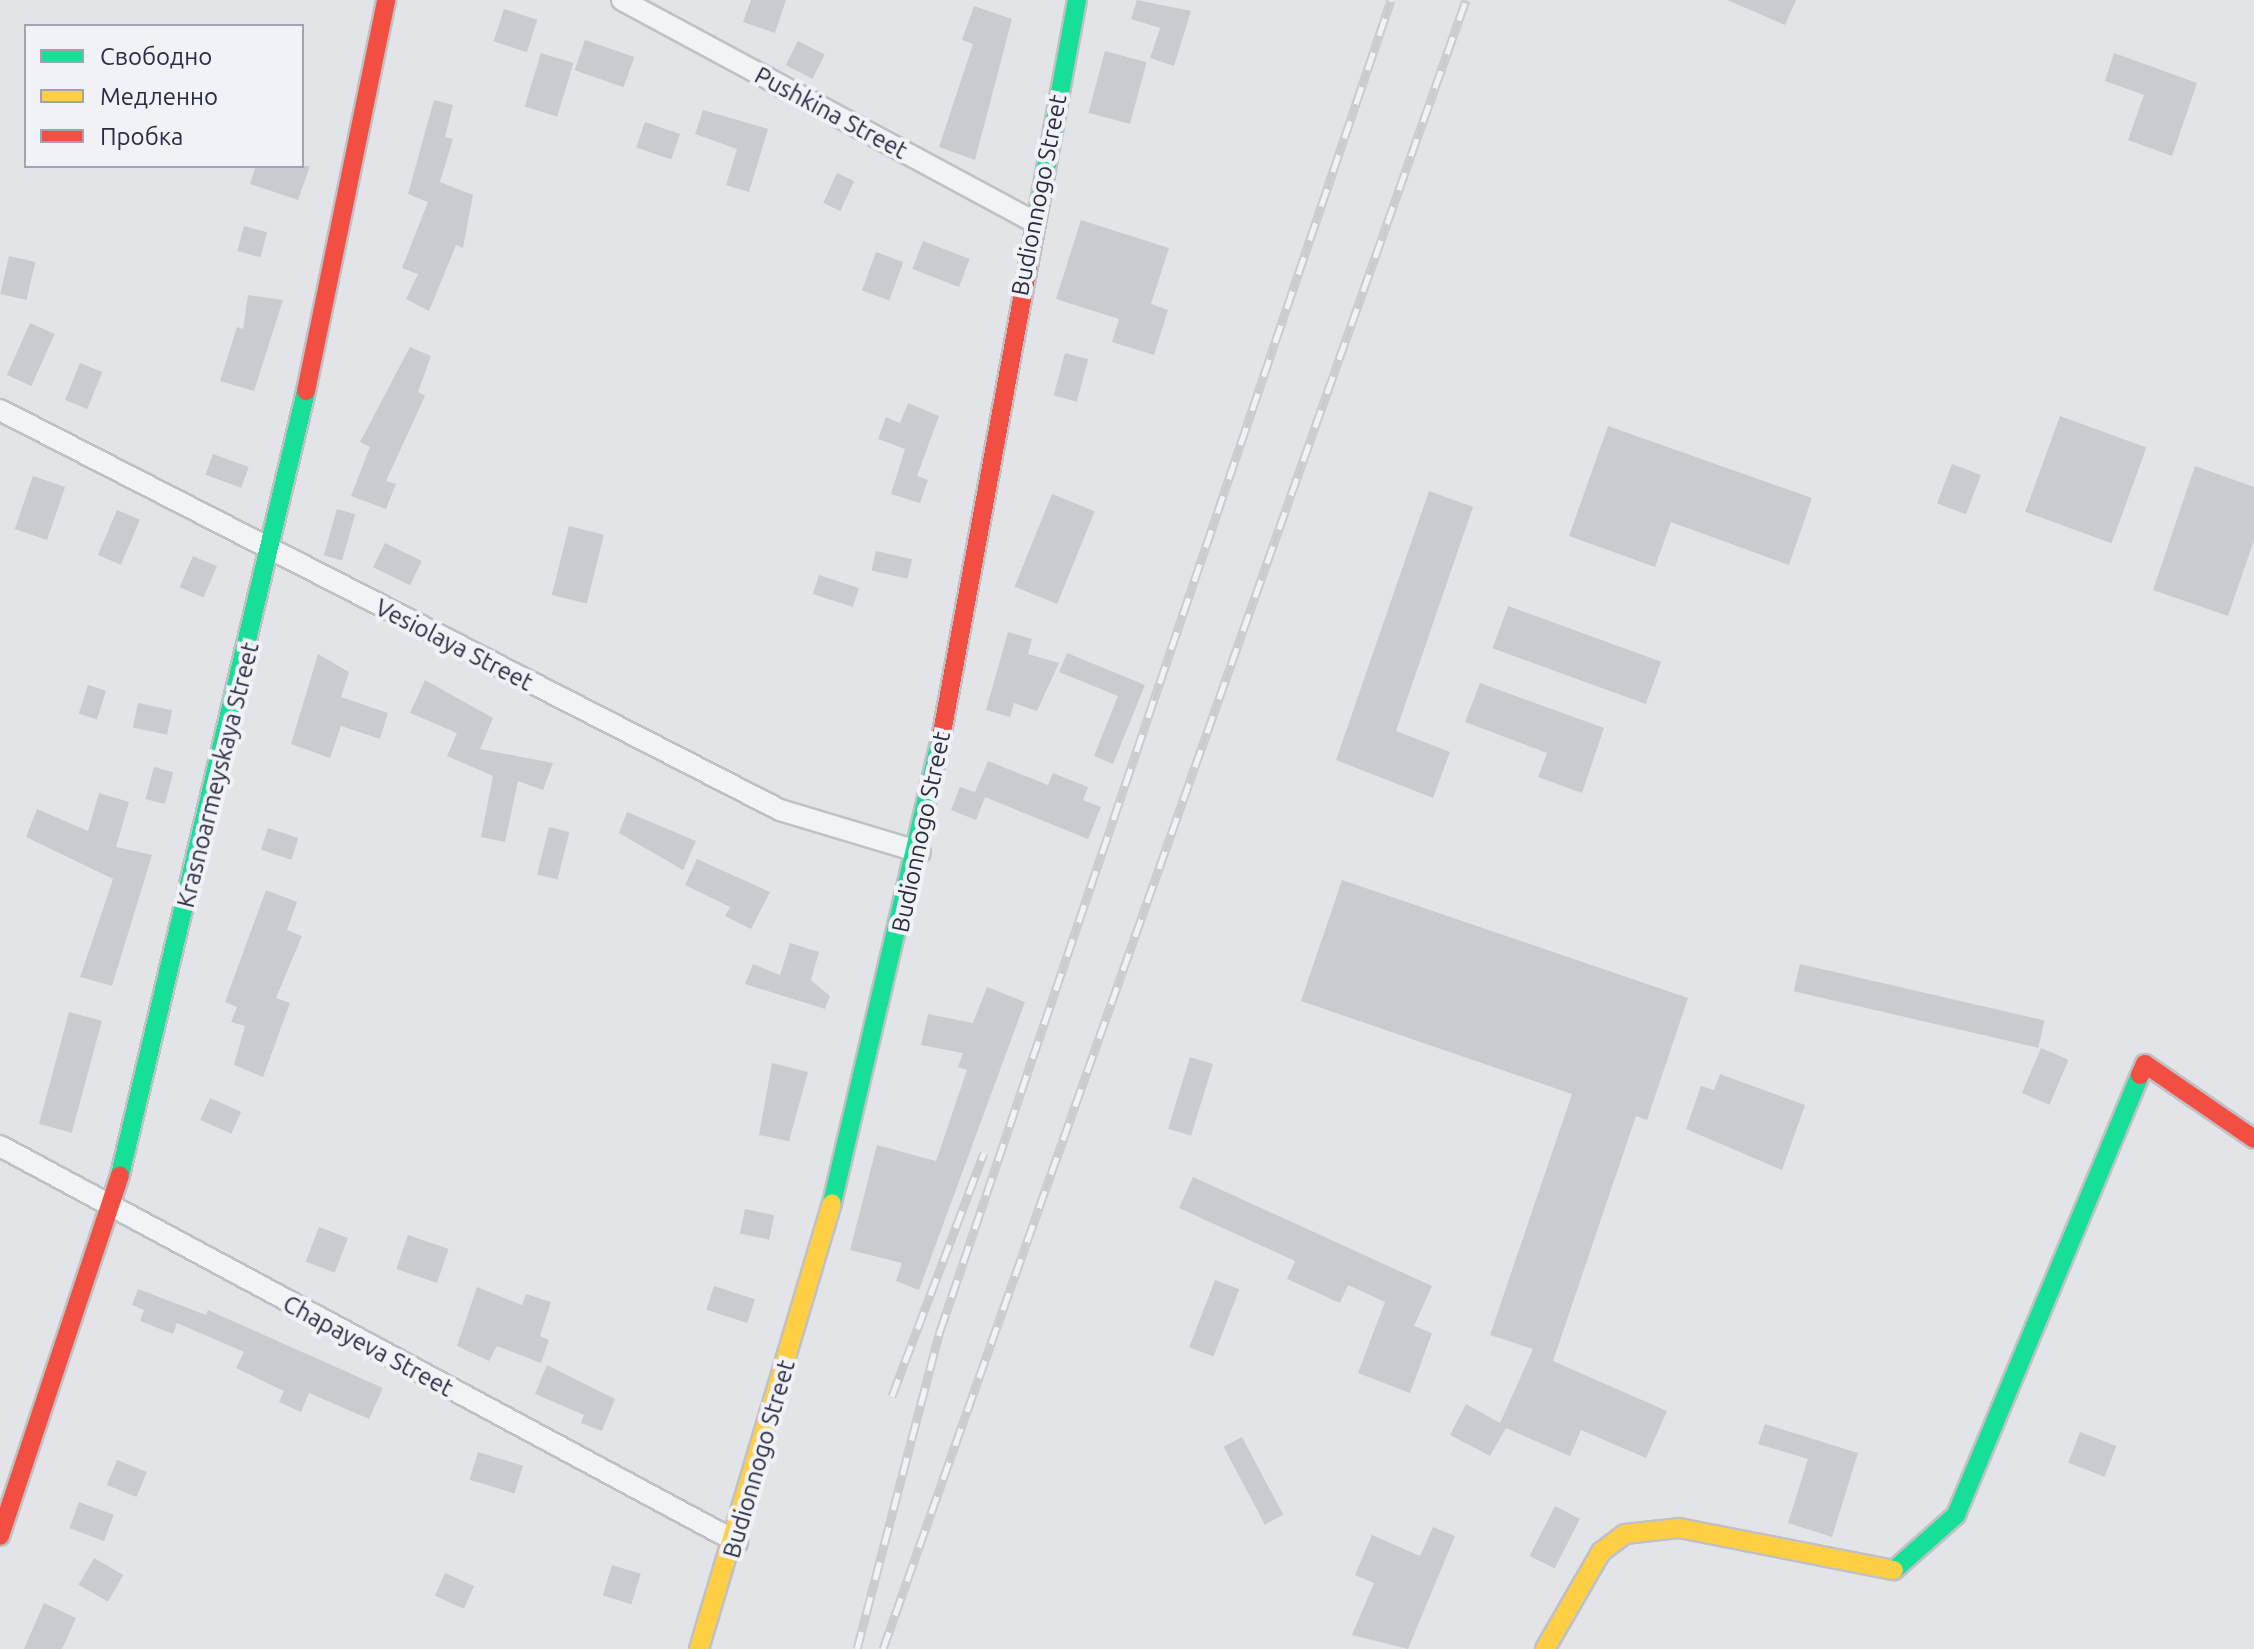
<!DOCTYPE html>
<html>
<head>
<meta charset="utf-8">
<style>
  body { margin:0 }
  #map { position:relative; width:2254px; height:1649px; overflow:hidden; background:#e3e4e8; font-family:Ubuntu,sans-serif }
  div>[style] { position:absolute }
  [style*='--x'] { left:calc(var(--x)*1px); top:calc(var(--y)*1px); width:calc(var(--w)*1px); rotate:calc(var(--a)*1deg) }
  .building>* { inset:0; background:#cacbd0; transform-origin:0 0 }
  .roads { filter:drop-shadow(2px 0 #c0c1c6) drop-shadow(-2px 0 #c0c1c6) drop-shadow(0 2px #c0c1c6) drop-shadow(0 -2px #c0c1c6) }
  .street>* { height:20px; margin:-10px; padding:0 10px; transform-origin:10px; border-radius:10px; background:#f2f3f5 }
  .fast>* { height:18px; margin:-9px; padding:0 9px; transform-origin:9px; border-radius:9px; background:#16e098 }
  .slow>* { height:18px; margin:-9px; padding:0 9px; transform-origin:9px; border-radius:9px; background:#ffcf43 }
  .jam>* { height:18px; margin:-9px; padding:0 9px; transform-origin:9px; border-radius:9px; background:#f24e42 }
  .rail>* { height:9px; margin-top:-4.5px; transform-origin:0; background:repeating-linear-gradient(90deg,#f1f2f7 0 18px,#cbccd0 0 36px); box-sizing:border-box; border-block:2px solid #cbccd0 }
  span { translate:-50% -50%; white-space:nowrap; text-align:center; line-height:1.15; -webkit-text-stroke:8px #f1f2f7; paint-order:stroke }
  .street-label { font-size:24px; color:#292d42 }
  .legend { position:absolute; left:24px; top:24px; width:280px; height:144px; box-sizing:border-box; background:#f1f2f7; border:2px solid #a1a3af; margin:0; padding:10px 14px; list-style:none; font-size:24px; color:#292d42 }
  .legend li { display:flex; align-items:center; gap:16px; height:40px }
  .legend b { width:40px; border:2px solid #a1a3af }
</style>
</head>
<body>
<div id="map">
  <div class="building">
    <div style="clip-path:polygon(751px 0,786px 0,775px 33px,743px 22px)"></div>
    <div style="clip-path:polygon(1137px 0,1191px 11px,1174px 66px,1150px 58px,1160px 28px,1131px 19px)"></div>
    <div style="clip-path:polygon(1727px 0,1796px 0,1785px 25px)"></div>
    <div style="clip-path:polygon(974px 6px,1012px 19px,975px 160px,939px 147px,973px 44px,962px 40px)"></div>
    <div style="left:504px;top:9px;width:35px;height:34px;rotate:18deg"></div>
    <div style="left:585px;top:40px;width:52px;height:32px;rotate:19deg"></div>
    <div style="left:798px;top:41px;width:30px;height:27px;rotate:27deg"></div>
    <div style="left:1105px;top:51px;width:43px;height:64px;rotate:15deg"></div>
    <div style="left:541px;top:53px;width:34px;height:56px;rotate:17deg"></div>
    <div style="clip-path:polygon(2114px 53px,2197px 83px,2172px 156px,2128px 140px,2144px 95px,2105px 81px)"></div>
    <div style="clip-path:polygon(434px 100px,453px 105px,445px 137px,453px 139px,440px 182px,473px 195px,463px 248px,456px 245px,429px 311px,406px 299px,418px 274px,402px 268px,428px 202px,408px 194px)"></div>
    <div style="clip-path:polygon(703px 110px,768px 129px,749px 192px,726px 185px,737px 149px,695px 134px)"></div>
    <div style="left:645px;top:122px;width:37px;height:27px;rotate:19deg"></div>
    <div style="clip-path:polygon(256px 166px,310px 166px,298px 200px,250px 184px)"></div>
    <div style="left:837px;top:173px;width:19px;height:33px;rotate:25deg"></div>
    <div style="clip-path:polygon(1081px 220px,1169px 248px,1151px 304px,1168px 310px,1154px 355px,1112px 342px,1119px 319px,1056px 299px)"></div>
    <div style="left:244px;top:226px;width:24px;height:26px;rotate:15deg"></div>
    <div style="left:923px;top:241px;width:50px;height:30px;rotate:21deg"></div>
    <div style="left:876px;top:252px;width:29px;height:41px;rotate:20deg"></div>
    <div style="left:9px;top:256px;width:27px;height:39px;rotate:13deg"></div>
    <div style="clip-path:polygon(248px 295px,283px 300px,254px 391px,220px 381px,237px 327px,243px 329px)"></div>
    <div style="left:30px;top:323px;width:27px;height:57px;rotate:24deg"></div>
    <div style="clip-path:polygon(410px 347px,431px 356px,418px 392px,425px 396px,386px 481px,396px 484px,386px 509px,351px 496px,370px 447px,360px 442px)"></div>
    <div style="left:1065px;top:353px;width:24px;height:44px;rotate:15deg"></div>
    <div style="left:80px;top:363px;width:24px;height:40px;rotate:22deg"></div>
    <div style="clip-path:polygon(908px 403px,939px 416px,917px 476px,928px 480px,920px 503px,891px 494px,905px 449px,878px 439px,886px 417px,900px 423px)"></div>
    <div style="left:2060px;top:416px;width:92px;height:102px;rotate:20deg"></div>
    <div style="clip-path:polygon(1608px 426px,1812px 498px,1789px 565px,1671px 522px,1655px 567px,1569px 536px)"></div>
    <div style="left:213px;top:454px;width:38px;height:22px;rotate:20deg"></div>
    <div style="left:1952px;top:464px;width:31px;height:42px;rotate:21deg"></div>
    <div style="clip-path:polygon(2195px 466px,2254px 487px,2254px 540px,2228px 616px,2153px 590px)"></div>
    <div style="left:33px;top:476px;width:34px;height:56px;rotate:19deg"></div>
    <div style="clip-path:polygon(1429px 491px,1473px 507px,1396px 731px,1450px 752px,1433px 798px,1336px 760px)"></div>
    <div style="left:1052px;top:494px;width:46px;height:100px;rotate:22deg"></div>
    <div style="left:337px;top:509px;width:19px;height:48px;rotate:16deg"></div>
    <div style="left:117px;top:510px;width:25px;height:49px;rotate:23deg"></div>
    <div style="left:569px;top:526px;width:36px;height:71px;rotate:14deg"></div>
    <div style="left:385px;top:543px;width:41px;height:27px;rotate:26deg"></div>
    <div style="left:876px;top:551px;width:37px;height:20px;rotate:13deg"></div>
    <div style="left:193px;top:556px;width:26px;height:34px;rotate:23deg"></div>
    <div style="left:819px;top:575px;width:42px;height:20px;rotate:18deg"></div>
    <div style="left:1508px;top:606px;width:163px;height:45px;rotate:20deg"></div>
    <div style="clip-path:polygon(1008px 632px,1032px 639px,1028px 654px,1059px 663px,1037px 711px,1014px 703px,1010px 717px,986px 710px)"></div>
    <div style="clip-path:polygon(1067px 653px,1145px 685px,1113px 764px,1094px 756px,1118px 696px,1059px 672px)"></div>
    <div style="clip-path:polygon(318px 654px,349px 672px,341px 697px,388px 713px,380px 739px,341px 726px,330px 758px,291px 744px)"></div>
    <div style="clip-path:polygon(425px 680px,493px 718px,480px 749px,553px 763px,543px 790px,518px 781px,505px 842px,481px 837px,493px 776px,447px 756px,457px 733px,410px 713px)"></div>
    <div style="clip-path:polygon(1480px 683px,1604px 728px,1582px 793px,1538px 777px,1547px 753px,1465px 722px)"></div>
    <div style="left:88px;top:685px;width:19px;height:30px;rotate:18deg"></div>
    <div style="left:138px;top:703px;width:35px;height:25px;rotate:12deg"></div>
    <div style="clip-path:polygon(988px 761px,1048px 785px,1053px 773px,1088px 787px,1083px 800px,1101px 807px,1088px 839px,985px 797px,976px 820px,951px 810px,960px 787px,983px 795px,975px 792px)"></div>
    <div style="left:154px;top:767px;width:20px;height:33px;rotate:15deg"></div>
    <div style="clip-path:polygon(99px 793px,129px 802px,116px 847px,152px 855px,112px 986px,80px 977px,113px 879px,26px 837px,37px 809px,88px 831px)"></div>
    <div style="clip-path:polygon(627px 812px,696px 841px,683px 870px,619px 833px)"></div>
    <div style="left:549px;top:827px;width:21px;height:49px;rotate:14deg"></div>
    <div style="left:268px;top:828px;width:32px;height:23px;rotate:18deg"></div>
    <div style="clip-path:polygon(697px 859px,770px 892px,751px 929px,725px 916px,730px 907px,685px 885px)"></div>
    <div style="clip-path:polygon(1342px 880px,1688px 998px,1647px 1120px,1636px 1116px,1553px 1361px,1667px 1411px,1646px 1458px,1581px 1430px,1570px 1456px,1506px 1428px,1490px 1456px,1450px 1435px,1466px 1404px,1500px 1423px,1533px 1349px,1490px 1335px,1572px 1094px,1301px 1001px)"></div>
    <div style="clip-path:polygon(266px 890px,297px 902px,287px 930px,302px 936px,276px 998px,290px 1003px,263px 1077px,234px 1065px,245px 1026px,231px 1022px,237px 1007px,225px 1002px)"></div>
    <div style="clip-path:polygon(790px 943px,819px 952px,811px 980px,830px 996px,825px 1009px,745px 984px,753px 964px,780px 975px)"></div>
    <div style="left:1800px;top:964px;width:251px;height:28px;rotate:13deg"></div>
    <div style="clip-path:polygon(987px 987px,1025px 1002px,919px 1290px,896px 1281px,902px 1263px,850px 1250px,877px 1145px,936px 1161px,967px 1070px,958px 1067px,963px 1053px,921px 1045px,928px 1014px,973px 1023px)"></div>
    <div style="left:69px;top:1012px;width:34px;height:116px;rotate:15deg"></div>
    <div style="left:2041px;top:1048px;width:30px;height:49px;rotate:23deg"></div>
    <div style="left:1190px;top:1057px;width:24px;height:75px;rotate:17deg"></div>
    <div style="clip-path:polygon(772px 1063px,808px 1072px,789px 1141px,759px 1135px)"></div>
    <div style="clip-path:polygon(1720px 1074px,1805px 1105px,1782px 1170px,1686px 1129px,1701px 1086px,1714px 1090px)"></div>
    <div style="left:210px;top:1098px;width:34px;height:24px;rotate:24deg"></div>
    <div style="clip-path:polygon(1193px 1177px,1432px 1286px,1414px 1326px,1432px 1333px,1410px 1393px,1358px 1373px,1385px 1302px,1348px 1285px,1340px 1303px,1287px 1279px,1295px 1261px,1179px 1208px)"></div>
    <div style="left:745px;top:1209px;width:30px;height:25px;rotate:12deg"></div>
    <div style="left:319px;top:1227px;width:31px;height:37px;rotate:21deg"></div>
    <div style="left:408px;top:1235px;width:43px;height:36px;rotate:19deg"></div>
    <div style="left:1215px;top:1280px;width:26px;height:72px;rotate:21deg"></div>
    <div style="left:714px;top:1286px;width:43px;height:25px;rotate:18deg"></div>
    <div style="clip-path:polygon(477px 1287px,522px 1305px,526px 1294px,551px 1302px,540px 1336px,549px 1340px,541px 1363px,497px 1346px,489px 1361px,457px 1346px)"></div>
    <div style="clip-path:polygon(138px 1289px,206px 1315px,208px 1310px,383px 1388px,369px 1419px,309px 1393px,301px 1412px,279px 1402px,284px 1391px,236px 1368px,244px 1352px,177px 1323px,173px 1334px,140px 1321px,144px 1310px,132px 1305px)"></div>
    <div style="clip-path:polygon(547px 1365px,615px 1399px,602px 1431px,581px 1423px,584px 1415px,535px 1394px)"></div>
    <div style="clip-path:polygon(1765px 1424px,1858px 1453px,1832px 1537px,1788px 1523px,1808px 1459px,1758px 1444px)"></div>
    <div style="left:2080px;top:1432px;width:39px;height:33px;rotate:21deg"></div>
    <div style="left:1242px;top:1437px;width:88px;height:21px;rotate:62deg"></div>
    <div style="left:478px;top:1452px;width:47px;height:29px;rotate:17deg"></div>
    <div style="left:117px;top:1460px;width:32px;height:27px;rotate:22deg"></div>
    <div style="left:79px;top:1502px;width:37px;height:28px;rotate:20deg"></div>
    <div style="left:1555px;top:1506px;width:28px;height:56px;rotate:27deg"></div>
    <div style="clip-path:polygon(1433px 1527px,1455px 1536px,1408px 1649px,1352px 1635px,1374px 1583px,1355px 1575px,1372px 1535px,1420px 1556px)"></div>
    <div style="left:94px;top:1558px;width:34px;height:31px;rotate:30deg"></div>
    <div style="left:612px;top:1565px;width:30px;height:32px;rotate:17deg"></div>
    <div style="left:445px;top:1573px;width:32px;height:25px;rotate:24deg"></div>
    <div style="clip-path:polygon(44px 1603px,76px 1618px,62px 1649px,24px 1649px)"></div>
  </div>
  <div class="roads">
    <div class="street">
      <div style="--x:622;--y:0;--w:467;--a:28.3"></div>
      <div style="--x:0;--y:410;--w:877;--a:27.15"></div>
      <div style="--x:780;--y:810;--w:146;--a:16.7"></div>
      <div style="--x:0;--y:1146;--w:837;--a:28.25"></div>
    </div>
    <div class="fast">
      <div style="--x:1037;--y:218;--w:222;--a:-79.6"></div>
      <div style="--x:120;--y:1175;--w:806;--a:-76.65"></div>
      <div style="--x:832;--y:1203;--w:478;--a:-76.8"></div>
      <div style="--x:1894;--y:1570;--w:83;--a:-41.6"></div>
      <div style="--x:1956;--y:1515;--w:477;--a:-67.3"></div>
    </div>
    <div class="slow">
      <div style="--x:699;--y:1649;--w:465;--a:-73.4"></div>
      <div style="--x:1545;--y:1649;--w:112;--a:-60"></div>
      <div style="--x:1601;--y:1552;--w:30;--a:-37"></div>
      <div style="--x:1625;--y:1534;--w:54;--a:-6.3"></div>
      <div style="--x:1679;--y:1528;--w:219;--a:11.1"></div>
    </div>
    <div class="jam">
      <div style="--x:306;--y:391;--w:399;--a:-78.4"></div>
      <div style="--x:941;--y:738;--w:529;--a:-79.54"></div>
      <div style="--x:2140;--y:1075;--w:12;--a:-66"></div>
      <div style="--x:2145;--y:1064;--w:132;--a:34.5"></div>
      <div style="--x:0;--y:1536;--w:380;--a:-71.6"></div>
    </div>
  </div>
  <div class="rail">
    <div style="--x:892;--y:1396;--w:260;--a:-69.3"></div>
    <div style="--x:857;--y:1649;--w:329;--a:-75.4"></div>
    <div style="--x:940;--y:1331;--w:1405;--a:-71.28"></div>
    <div style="--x:883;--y:1649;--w:1749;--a:-70.53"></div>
  </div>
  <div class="street-label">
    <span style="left:831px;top:113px;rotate:28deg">Pushkina Street</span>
    <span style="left:1039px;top:195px;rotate:-79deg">Budionnogo Street</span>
    <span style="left:454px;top:645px;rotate:27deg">Vesiolaya Street</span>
    <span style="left:218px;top:775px;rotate:-76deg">Krasnoarmeyskaya Street</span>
    <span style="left:921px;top:832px;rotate:-78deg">Budionnogo Street</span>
    <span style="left:368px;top:1346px;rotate:28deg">Chapayeva Street</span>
    <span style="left:759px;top:1459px;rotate:-74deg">Budionnogo Street</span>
  </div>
  <ul class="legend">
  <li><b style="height:10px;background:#16e098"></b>Свободно</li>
  <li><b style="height:10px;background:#ffcf43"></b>Медленно</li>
  <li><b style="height:10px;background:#f24e42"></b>Пробка</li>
  </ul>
</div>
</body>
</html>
